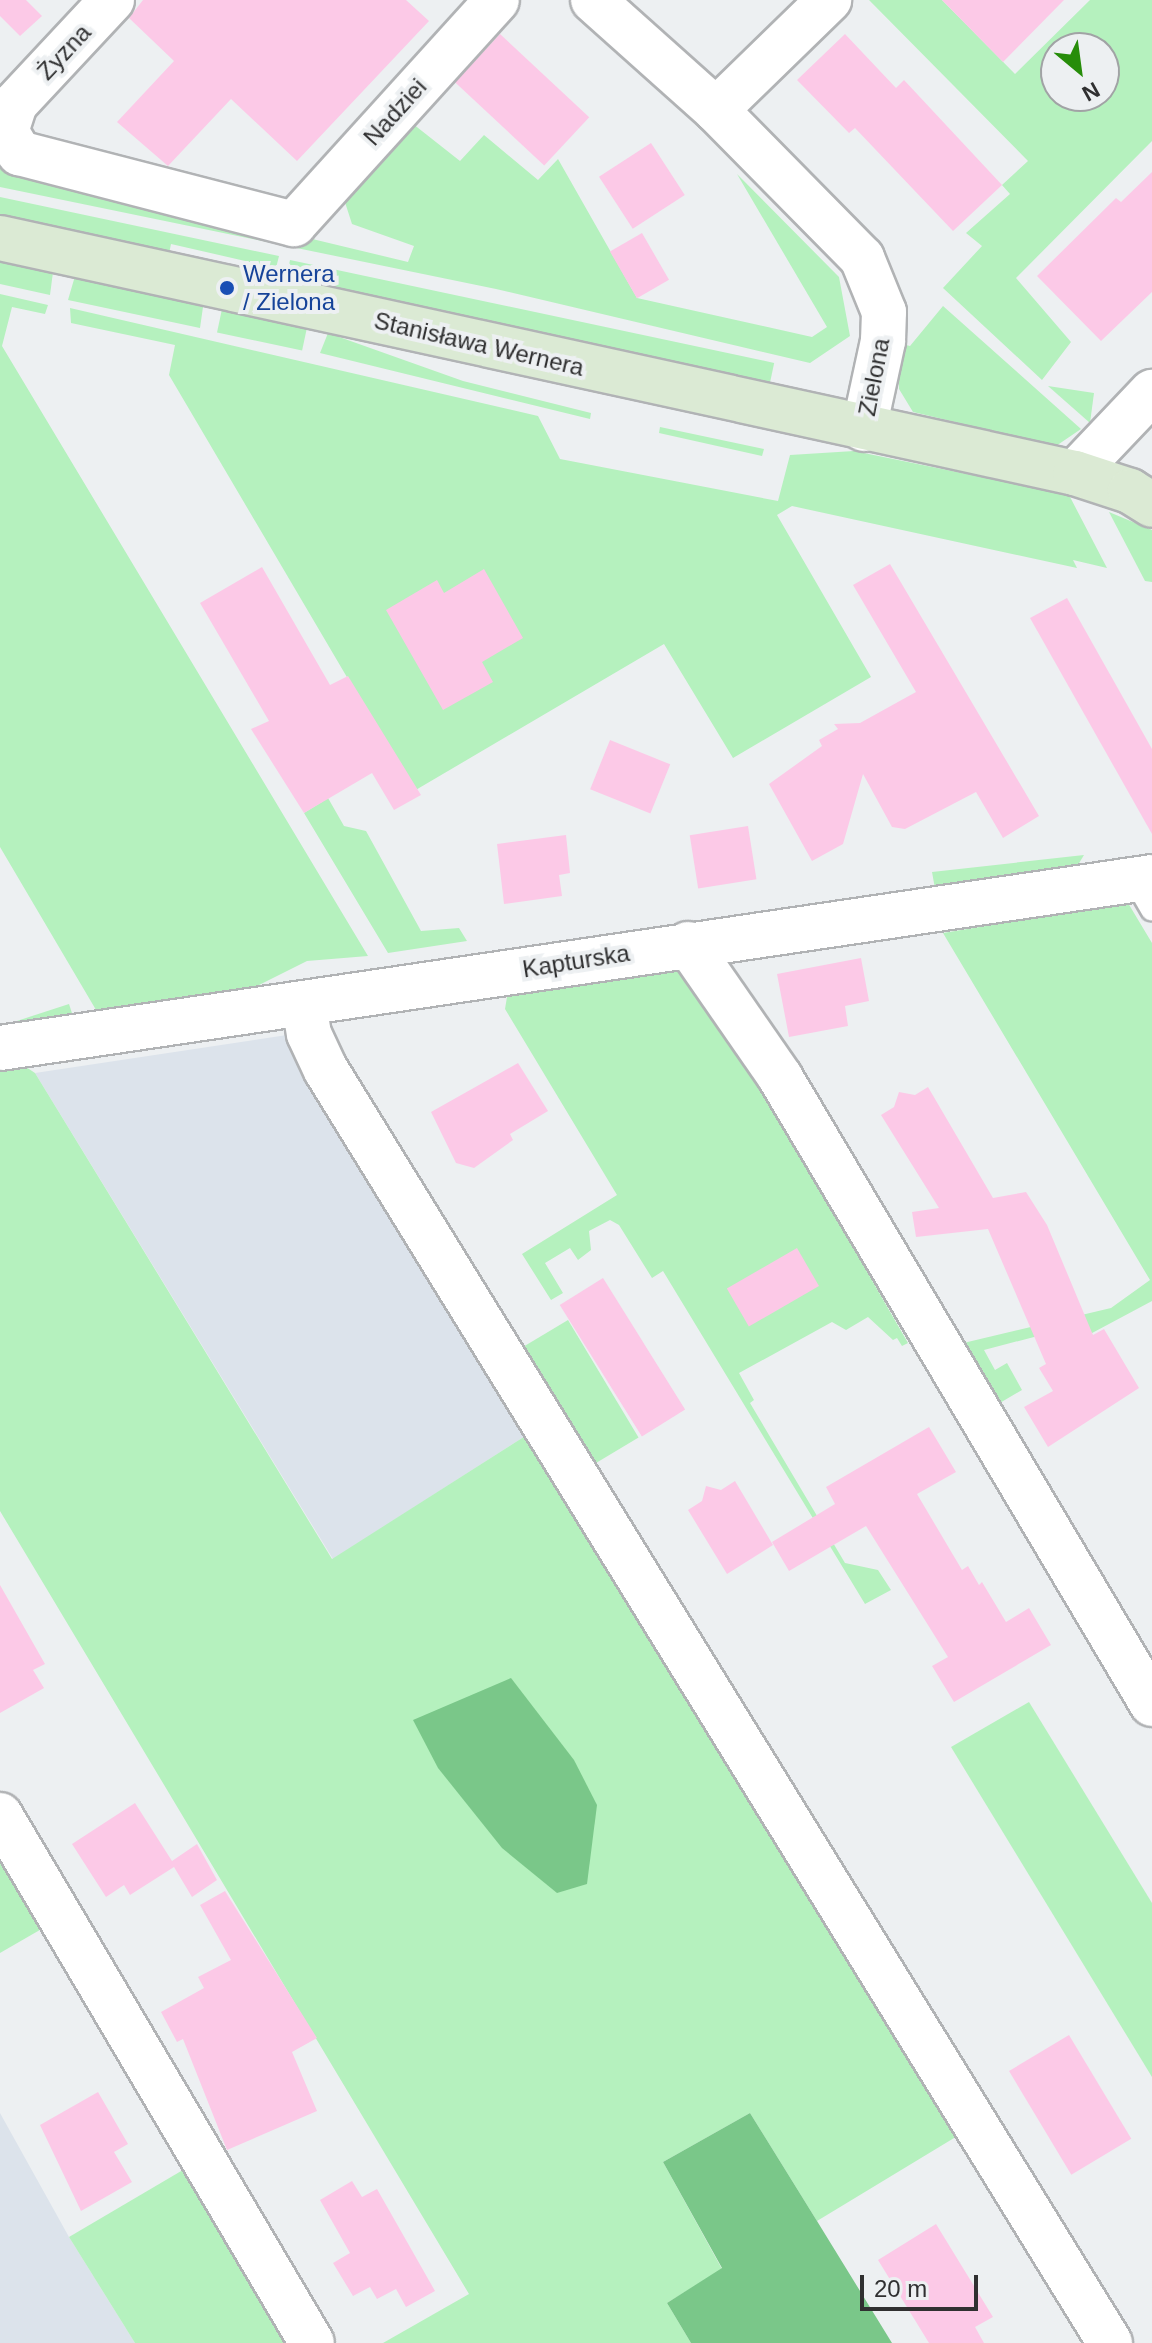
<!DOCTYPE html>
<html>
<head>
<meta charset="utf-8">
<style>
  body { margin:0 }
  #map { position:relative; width:1152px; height:2343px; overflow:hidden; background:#edf0f2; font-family:Helvetica,sans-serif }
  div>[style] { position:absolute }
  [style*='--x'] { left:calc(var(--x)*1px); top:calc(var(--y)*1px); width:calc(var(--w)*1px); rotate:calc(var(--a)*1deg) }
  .built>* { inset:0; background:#dce3eb }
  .green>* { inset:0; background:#b5f1be; transform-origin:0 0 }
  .forest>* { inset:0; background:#7ac789 }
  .building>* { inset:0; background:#fcc9e7; transform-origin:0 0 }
  .roads { filter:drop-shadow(2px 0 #b1b3b5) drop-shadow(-2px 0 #b1b3b5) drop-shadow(0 2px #b1b3b5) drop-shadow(0 -2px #b1b3b5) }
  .lane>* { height:22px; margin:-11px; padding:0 11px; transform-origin:11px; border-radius:11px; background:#fff }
  .street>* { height:44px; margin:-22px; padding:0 22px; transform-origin:22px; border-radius:22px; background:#fff }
  .secondary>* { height:44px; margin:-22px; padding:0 22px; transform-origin:22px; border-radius:22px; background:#dbead4 }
  .dots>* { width:22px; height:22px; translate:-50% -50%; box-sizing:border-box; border:4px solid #edf0f2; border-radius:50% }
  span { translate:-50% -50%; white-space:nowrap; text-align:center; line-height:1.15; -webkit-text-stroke:8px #edf0f2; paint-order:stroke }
  .street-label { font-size:24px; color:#303031 }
  .transit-label { font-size:24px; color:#164399 }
  .left { translate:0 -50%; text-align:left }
  .north { position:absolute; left:1040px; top:32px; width:80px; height:80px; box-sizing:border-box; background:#edf0f2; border:2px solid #a1a3a5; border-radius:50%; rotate:151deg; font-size:22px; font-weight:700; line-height:32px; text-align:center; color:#303031 }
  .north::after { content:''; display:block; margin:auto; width:28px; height:36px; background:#278d0a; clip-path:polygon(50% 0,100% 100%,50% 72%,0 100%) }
  .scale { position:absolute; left:860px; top:2275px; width:118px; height:36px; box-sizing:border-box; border:4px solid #303031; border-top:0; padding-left:10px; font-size:24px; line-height:28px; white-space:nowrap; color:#303031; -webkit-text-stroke:6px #edf0f2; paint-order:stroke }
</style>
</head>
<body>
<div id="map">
  <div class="built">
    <div style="clip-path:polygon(287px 1035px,530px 1433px,333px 1559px,35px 1073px)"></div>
    <div style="clip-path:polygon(0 2113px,69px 2237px,135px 2343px,0 2343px)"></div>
  </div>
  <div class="green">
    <div style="clip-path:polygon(evenodd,869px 0,942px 0,1015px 74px,1090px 0,1152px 0,1152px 141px,1016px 278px,1071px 342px,1042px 380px,943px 288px,982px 246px,966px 233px,1010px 194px,1002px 185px,1028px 161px,869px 0,1056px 48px,1104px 48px,1104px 96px,1056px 96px,1056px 48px)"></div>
    <div style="clip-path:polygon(408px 120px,460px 161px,484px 135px,538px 180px,558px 159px,637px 298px,812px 337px,827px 327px,737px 174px,839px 277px,850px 336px,810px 363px,496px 289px,0 187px,0 156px,59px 178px,408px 262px,414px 246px,352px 224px,342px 193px)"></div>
    <div style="clip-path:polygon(0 197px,279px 256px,276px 268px,171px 244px,169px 254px,0 216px)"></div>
    <div style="clip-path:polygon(0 260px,53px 272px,50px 295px,0 284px)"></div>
    <div style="left:290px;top:260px;width:495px;height:20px;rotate:12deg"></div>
    <div style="clip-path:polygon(75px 276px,203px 307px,200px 328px,68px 300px)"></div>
    <div style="clip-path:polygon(0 294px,48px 305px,45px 314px,12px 307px,2px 346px,368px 956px,307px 961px,241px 994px,99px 1015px,0 847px)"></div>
    <div style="clip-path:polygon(943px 306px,1081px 429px,1056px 446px,913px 412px,899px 389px,898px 343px,910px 346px)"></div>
    <div style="clip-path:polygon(70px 308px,538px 416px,560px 459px,778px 501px,790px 455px,854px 451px,1069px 495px,1107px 568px,1073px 560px,1077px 568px,792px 506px,777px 515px,871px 677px,733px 758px,664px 644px,414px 791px,169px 375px,175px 345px,71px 323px)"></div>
    <div style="left:222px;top:309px;width:87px;height:24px;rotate:12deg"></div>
    <div style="clip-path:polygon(328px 333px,463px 381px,591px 413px,590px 419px,320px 353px)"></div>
    <div style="clip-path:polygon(1048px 386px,1094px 393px,1090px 423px)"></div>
    <div style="clip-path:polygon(660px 427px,764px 449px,762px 456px,659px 433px)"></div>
    <div style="clip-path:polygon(1109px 512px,1152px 530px,1152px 582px,1145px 581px)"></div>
    <div style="clip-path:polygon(328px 798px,344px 826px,366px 831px,421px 931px,459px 928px,467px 941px,388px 953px,304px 813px)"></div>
    <div style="clip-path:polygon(1084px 855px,1073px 873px,936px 894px,932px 872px)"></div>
    <div style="clip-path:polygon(1128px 903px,1152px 943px,1152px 1301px,1079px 1340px,1072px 1327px,984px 1350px,995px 1370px,1007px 1363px,1022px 1390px,993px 1407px,955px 1345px,1111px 1308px,1150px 1280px,943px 933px)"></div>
    <div style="clip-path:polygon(676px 963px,709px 997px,908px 1343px,902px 1346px,897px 1338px,893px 1340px,868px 1317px,846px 1330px,832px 1322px,739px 1373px,754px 1400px,750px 1403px,845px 1563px,878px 1570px,891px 1590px,865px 1604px,663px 1271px,652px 1278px,619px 1225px,610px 1220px,589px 1231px,591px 1250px,578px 1260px,570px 1248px,545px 1263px,563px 1293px,551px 1300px,522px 1254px,617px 1195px,505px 1009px,508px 991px)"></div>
    <div style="left:69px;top:1004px;width:16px;height:70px;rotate:72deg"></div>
    <div style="clip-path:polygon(20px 1063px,35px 1073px,332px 1559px,530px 1433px,959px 2135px,817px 2221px,750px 2113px,663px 2162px,722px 2269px,667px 2303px,691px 2343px,383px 2343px,469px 2294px,0 1511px,0 1066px)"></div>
    <div style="left:568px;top:1320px;width:137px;height:56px;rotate:59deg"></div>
    <div style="clip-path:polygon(1029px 1702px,1152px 1903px,1152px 2077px,951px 1747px)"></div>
    <div style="clip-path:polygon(0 1851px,45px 1927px,0 1953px)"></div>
    <div style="clip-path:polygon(188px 2167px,293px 2343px,135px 2343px,69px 2237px)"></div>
  </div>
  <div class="forest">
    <div style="clip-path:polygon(511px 1678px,574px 1760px,597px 1805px,587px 1884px,557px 1893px,502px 1848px,438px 1768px,413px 1720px)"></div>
    <div style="clip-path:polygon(750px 2113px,817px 2221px,892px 2343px,691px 2343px,667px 2303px,722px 2268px,663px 2162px)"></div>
  </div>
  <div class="building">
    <div style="clip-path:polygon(0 0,26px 0,42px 16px,20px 36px,0 16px)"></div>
    <div style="clip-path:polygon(143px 0,406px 0,429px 21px,297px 161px,231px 99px,168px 166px,117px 122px,174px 61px,129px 18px)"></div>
    <div style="clip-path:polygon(942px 0,1064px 0,1003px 62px)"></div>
    <div style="left:500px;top:34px;width:122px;height:66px;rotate:43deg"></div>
    <div style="clip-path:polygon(845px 34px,896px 88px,904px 80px,1002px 185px,953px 231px,855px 128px,849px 133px,797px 80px)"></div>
    <div style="left:651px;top:143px;width:62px;height:62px;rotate:57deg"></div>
    <div style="clip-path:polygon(1152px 172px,1152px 292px,1101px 341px,1037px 276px,1116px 198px,1121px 202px)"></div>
    <div style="left:642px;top:233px;width:54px;height:37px;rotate:60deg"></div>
    <div style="clip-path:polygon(890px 564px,1039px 816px,1003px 838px,976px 792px,905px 829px,892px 827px,863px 774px,843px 844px,812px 861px,769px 784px,822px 746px,819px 740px,838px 729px,834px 724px,860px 723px,916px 692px,853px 585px)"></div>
    <div style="clip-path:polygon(262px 567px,330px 685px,348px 676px,421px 795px,394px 810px,372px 773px,304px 813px,251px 729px,269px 721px,200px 603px)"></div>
    <div style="clip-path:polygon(484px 569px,523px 638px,482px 662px,493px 682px,443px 710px,386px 610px,437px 580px,444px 593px)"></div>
    <div style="clip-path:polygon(1067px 598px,1152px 749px,1152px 834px,1030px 618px)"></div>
    <div style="left:610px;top:740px;width:65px;height:53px;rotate:22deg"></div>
    <div style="left:748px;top:826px;width:54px;height:59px;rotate:81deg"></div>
    <div style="clip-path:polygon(566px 835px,570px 873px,559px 875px,562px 896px,504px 904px,497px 844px)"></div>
    <div style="clip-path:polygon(861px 958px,869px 1001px,845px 1006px,848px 1026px,789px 1037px,777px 974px)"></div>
    <div style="clip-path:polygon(518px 1063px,548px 1111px,510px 1134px,513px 1140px,474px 1168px,456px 1163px,431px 1112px)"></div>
    <div style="clip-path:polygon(928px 1087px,993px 1198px,1026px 1192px,1047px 1225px,1093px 1335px,1104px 1329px,1139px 1388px,1048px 1447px,1024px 1407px,1053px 1391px,1039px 1368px,1046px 1364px,988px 1229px,916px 1237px,912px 1212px,939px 1208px,881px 1115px,894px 1107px,899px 1092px,915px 1095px)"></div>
    <div style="left:797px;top:1248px;width:44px;height:81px;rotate:60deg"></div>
    <div style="left:603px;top:1278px;width:155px;height:51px;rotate:58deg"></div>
    <div style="clip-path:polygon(929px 1427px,956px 1472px,917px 1494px,962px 1570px,968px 1566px,979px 1585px,982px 1582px,1006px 1622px,1029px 1608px,1051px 1645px,954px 1702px,932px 1666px,948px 1657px,866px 1526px,789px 1571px,772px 1542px,835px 1504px,826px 1487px)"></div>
    <div style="clip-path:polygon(735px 1481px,773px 1545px,727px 1574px,688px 1510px,702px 1501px,706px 1486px,721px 1490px)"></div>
    <div style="clip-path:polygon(0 1585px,45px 1664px,33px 1670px,44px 1688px,0 1713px)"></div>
    <div style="clip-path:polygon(135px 1803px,172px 1861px,197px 1844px,217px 1880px,192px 1897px,174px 1867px,130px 1895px,124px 1885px,106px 1897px,72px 1844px)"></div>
    <div style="clip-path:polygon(225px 1891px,317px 2038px,292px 2052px,317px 2111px,227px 2150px,183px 2039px,177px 2042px,161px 2012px,204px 1988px,198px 1977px,231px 1960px,200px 1905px)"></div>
    <div style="left:1069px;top:2035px;width:121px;height:70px;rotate:59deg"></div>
    <div style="clip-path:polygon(98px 2092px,128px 2144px,114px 2152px,132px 2182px,81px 2211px,40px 2125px)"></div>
    <div style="clip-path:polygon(352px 2181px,362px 2197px,377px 2189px,435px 2291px,406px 2307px,396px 2289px,377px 2299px,370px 2287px,353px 2296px,333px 2263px,350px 2253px,320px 2200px)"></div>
    <div style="clip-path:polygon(936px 2224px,993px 2317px,975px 2327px,984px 2343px,929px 2343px,878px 2260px)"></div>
  </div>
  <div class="roads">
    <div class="lane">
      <div style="--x:1135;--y:880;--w:34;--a:60"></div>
    </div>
    <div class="street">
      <div style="--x:112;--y:0;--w:142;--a:133"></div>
      <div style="--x:15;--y:104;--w:28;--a:108"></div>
      <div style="--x:6;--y:131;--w:26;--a:59"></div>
      <div style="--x:19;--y:153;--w:284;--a:14.5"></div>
      <div style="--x:294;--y:224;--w:302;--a:-47.8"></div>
      <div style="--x:593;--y:0;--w:165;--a:41.8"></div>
      <div style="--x:716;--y:110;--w:208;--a:45.4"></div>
      <div style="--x:862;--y:258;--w:58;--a:67.8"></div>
      <div style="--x:884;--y:312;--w:29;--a:92"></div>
      <div style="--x:883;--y:341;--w:90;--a:102.2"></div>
      <div style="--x:716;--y:110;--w:158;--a:-44.2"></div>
      <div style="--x:1075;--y:473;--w:112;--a:-46.5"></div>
      <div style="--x:688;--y:944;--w:162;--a:55.3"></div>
      <div style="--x:780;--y:1077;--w:729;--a:59.32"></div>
      <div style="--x:304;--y:1003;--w:31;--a:81"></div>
      <div style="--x:309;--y:1034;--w:40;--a:65"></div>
      <div style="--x:326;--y:1070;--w:1495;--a:58.37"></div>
      <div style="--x:0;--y:1048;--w:1165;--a:-8.44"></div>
      <div style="--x:0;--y:1815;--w:613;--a:59.42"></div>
    </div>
    <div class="secondary">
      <div style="--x:0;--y:238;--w:1100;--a:12.33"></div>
      <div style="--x:1075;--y:473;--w:58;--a:18.1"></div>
      <div style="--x:1130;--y:491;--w:26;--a:32"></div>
    </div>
  </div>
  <div class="dots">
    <div style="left:227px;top:288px;background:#1a4fb4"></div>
  </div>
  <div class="street-label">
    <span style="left:64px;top:52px;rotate:-47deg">Żyzna</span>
    <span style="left:395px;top:112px;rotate:-48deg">Nadziei</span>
    <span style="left:479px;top:344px;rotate:13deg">Stanisława Wernera</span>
    <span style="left:874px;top:377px;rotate:-79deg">Zielona</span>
    <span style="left:576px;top:961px;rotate:-9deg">Kapturska</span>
  </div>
  <div class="transit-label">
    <span class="left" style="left:243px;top:288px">Wernera<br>/ Zielona</span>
  </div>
  <div class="north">N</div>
  <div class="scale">20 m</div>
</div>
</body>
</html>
